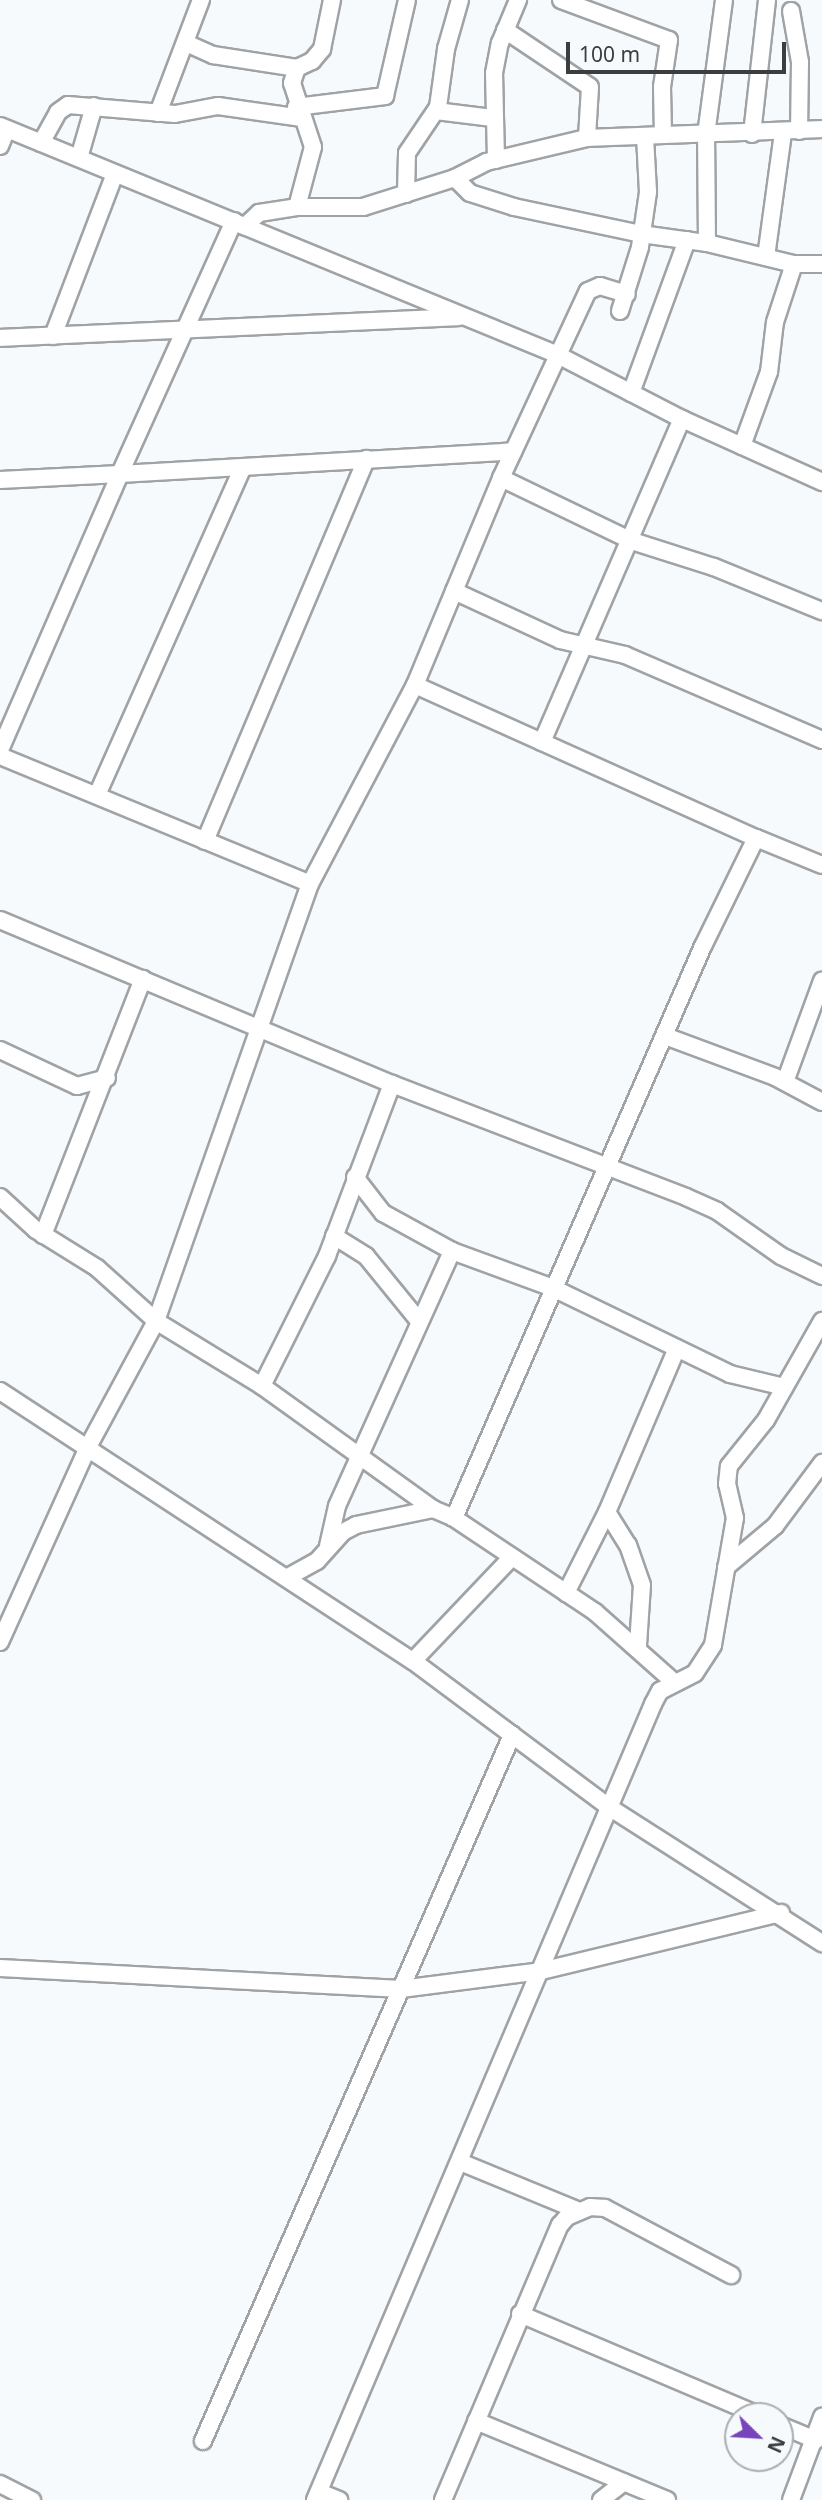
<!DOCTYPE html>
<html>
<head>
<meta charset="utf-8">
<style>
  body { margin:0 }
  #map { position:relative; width:822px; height:2500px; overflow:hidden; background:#f6fafd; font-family:"Noto Sans",sans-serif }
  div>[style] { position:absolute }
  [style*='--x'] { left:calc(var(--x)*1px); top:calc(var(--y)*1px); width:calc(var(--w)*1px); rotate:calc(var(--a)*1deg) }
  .roads { filter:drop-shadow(2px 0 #9fa3a6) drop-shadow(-2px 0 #9fa3a6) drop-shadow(0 2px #9fa3a6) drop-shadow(0 -2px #9fa3a6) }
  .minor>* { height:16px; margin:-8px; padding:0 8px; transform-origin:8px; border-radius:8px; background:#fff }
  span { translate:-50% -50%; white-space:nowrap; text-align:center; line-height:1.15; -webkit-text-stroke:6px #f6fafd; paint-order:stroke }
  .north { position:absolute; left:724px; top:2402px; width:70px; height:70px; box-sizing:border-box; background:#f6fafd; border:2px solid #acaeb1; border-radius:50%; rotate:114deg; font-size:19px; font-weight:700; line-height:28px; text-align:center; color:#3c3d3e }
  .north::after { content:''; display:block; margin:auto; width:24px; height:32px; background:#74b; clip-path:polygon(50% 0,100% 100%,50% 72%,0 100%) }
  .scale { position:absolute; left:566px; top:42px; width:220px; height:32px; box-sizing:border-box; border:4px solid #3c3d3e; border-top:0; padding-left:9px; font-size:21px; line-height:24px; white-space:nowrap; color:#3c3d3e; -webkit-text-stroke:5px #f6fafd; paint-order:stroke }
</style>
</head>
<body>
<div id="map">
  <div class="roads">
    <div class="minor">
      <div style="--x:561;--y:0;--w:115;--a:20.3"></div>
      <div style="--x:669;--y:40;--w:48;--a:98.5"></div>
      <div style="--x:662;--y:87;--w:46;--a:88.8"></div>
      <div style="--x:791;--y:11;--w:52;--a:80"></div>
      <div style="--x:800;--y:62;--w:69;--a:90.8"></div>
      <div style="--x:505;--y:30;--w:102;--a:33.8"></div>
      <div style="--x:590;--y:87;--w:51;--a:93.4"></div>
      <div style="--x:186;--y:43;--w:30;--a:24"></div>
      <div style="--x:213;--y:55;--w:85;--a:8.8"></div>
      <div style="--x:296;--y:107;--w:90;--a:-7"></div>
      <div style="--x:385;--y:96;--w:98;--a:-77.1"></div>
      <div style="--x:436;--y:111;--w:57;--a:7"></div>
      <div style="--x:158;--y:113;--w:121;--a:-69.2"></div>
      <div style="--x:0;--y:126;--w:601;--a:22.3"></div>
      <div style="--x:556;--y:354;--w:142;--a:27.3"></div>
      <div style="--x:682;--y:419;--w:154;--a:24.2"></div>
      <div style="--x:752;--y:134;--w:135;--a:-83.6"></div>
      <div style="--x:41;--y:143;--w:35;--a:-61"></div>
      <div style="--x:58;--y:112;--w:12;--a:-35"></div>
      <div style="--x:68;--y:105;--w:107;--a:4.8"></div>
      <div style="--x:175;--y:114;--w:44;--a:-10.5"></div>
      <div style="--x:218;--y:106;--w:85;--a:8.1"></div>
      <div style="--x:0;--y:146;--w:18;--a:-68"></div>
      <div style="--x:79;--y:158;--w:54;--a:-73.9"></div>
      <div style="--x:496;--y:160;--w:87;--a:-91.3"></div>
      <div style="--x:494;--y:73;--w:31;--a:-79"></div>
      <div style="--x:500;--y:43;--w:47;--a:-67.3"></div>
      <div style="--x:455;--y:178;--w:21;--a:45"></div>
      <div style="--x:470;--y:193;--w:46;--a:17.7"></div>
      <div style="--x:514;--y:207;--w:130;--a:12"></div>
      <div style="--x:641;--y:234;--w:67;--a:7.8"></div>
      <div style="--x:707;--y:243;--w:89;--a:13.6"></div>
      <div style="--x:794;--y:264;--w:28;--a:0"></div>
      <div style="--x:406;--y:194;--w:41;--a:-88.6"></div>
      <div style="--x:407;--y:153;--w:55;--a:-56"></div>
      <div style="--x:438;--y:107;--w:59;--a:-82.1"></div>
      <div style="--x:446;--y:49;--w:51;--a:-74.1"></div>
      <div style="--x:297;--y:207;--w:62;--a:-75.1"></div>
      <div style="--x:313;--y:147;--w:67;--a:-108.2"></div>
      <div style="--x:292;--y:83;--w:16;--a:-72"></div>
      <div style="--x:297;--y:68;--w:17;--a:-25"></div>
      <div style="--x:312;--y:61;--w:16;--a:-50"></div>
      <div style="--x:322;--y:49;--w:50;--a:-78.5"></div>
      <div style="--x:234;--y:221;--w:277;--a:114.3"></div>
      <div style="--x:120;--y:474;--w:394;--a:-3.3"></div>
      <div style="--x:245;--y:226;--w:19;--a:-43"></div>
      <div style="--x:259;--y:213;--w:38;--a:-9"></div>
      <div style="--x:297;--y:207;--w:66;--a:0"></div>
      <div style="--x:363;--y:207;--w:96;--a:-17.5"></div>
      <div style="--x:455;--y:178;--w:35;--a:-27"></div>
      <div style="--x:486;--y:162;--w:104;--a:-13.4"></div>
      <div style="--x:587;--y:138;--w:235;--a:-2.2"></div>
      <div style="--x:707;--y:243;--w:108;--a:-90.5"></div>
      <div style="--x:706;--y:135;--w:136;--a:-82.4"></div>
      <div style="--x:766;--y:257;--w:125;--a:-82.2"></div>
      <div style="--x:620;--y:311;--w:67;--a:-72.6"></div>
      <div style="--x:640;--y:247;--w:56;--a:-81.7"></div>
      <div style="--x:648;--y:192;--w:56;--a:-93.1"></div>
      <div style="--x:53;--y:336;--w:173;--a:-69.1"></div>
      <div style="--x:0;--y:338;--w:459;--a:-2.6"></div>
      <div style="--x:631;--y:393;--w:163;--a:-69.9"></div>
      <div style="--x:742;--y:446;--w:79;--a:-70"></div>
      <div style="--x:769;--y:372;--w:50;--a:-83.2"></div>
      <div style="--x:775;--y:322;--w:61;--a:-71.9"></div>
      <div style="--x:501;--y:478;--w:145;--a:25.7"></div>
      <div style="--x:632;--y:541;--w:86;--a:17.6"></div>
      <div style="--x:714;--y:567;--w:117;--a:22.2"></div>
      <div style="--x:0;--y:480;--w:120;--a:-2.9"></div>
      <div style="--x:120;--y:474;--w:301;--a:113.5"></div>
      <div style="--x:454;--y:591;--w:117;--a:24.8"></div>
      <div style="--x:560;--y:640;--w:67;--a:13"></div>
      <div style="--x:625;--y:655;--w:215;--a:23.3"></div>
      <div style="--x:415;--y:685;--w:374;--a:24.2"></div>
      <div style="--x:756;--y:838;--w:120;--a:116.1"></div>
      <div style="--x:703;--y:946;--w:624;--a:113.52"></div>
      <div style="--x:542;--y:742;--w:352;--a:-66.6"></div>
      <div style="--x:0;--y:756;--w:335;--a:22.4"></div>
      <div style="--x:97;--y:795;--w:357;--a:-66"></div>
      <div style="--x:756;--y:838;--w:71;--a:22.2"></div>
      <div style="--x:205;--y:841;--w:415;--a:-67.1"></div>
      <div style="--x:0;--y:920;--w:425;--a:22.7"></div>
      <div style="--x:392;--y:1084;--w:315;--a:21"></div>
      <div style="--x:686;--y:1197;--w:34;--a:24"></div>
      <div style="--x:717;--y:1211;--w:78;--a:35.1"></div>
      <div style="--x:781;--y:1256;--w:46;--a:26"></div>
      <div style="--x:665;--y:1036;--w:117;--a:20.4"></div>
      <div style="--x:775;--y:1077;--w:53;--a:28"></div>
      <div style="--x:0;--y:1050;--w:85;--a:25.1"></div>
      <div style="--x:77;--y:1086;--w:31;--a:-15"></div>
      <div style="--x:785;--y:1082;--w:108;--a:-69.9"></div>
      <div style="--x:355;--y:1177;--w:46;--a:52.1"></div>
      <div style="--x:383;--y:1213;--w:79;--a:28.8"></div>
      <div style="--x:452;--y:1251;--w:108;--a:20.1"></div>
      <div style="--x:553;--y:1288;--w:197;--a:25.9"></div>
      <div style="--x:730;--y:1374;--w:56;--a:13.5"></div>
      <div style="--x:0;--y:1197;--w:49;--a:42.5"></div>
      <div style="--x:36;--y:1230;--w:72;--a:31.9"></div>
      <div style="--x:97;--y:1268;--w:79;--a:41.9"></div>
      <div style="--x:156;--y:1321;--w:124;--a:31.5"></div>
      <div style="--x:262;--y:1386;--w:211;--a:35.7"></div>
      <div style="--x:433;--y:1509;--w:23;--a:23"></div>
      <div style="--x:454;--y:1518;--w:169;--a:33.7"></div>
      <div style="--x:595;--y:1612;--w:107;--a:41.6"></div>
      <div style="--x:43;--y:1235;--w:275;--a:-68.7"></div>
      <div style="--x:334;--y:1236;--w:38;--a:32"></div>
      <div style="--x:366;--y:1256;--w:84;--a:50.8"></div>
      <div style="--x:262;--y:1386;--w:145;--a:-63.4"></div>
      <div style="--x:327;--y:1256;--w:184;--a:-69.3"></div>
      <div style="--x:0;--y:1391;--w:493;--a:33.2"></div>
      <div style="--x:413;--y:1661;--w:244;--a:36.7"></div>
      <div style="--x:609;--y:1807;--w:253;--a:32.6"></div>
      <div style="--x:607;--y:1512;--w:39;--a:58"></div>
      <div style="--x:628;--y:1545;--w:42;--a:70.7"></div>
      <div style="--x:642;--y:1585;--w:61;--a:93.8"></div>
      <div style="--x:328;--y:1546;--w:41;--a:-77.3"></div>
      <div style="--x:337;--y:1506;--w:280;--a:-65.7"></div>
      <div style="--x:726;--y:1567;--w:64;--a:-39.9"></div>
      <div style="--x:775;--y:1526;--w:79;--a:-53.3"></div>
      <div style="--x:288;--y:1577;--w:33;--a:-29"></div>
      <div style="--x:317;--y:1561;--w:39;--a:-48"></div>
      <div style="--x:343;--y:1532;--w:15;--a:-28"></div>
      <div style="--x:356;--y:1525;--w:79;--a:-11.7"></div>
      <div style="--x:566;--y:1593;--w:91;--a:-63.2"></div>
      <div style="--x:607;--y:1512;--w:178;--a:-66.9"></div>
      <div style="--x:0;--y:1642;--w:214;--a:-65.7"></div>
      <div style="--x:88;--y:1447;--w:143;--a:-61.6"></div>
      <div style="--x:156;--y:1321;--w:463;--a:-70.6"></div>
      <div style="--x:310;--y:884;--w:225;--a:-62.2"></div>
      <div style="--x:415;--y:685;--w:224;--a:-67.4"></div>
      <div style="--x:501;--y:478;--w:206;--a:-65.1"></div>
      <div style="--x:588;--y:291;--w:13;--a:-23"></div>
      <div style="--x:600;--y:286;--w:28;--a:17"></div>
      <div style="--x:413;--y:1661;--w:141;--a:-46.4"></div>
      <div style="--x:0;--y:1968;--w:402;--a:3"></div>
      <div style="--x:401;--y:1989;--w:141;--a:-7.3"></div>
      <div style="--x:541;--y:1971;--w:247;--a:-13.6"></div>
      <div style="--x:460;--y:2162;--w:126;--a:22.3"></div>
      <div style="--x:520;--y:2314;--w:261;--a:23"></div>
      <div style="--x:476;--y:2421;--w:207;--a:22.5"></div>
      <div style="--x:780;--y:2425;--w:39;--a:23"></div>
      <div style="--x:203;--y:2441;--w:771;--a:-66.36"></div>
      <div style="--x:0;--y:2484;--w:36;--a:27"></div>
      <div style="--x:319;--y:2492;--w:22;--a:22"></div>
      <div style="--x:315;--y:2500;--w:865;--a:-66.99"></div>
      <div style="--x:653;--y:1704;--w:15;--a:-62"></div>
      <div style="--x:660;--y:1691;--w:39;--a:-27"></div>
      <div style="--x:695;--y:1673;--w:33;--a:-57"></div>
      <div style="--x:713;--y:1645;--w:129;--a:-80.2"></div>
      <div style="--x:735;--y:1518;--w:35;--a:-103"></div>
      <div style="--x:727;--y:1484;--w:18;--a:-84"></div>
      <div style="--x:729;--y:1466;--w:59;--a:-51.2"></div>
      <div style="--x:766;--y:1420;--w:114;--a:-60.5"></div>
      <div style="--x:443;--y:2500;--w:299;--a:-67"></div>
      <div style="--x:560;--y:2225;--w:11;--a:-49"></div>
      <div style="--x:567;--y:2217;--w:25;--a:-23"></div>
      <div style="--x:590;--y:2207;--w:15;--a:4"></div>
      <div style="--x:605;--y:2208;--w:143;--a:28"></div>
      <div style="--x:601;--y:2500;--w:29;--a:-38"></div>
      <div style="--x:791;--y:2500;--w:89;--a:-69.5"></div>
    </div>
  </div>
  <div class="north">N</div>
  <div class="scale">100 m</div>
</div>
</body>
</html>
